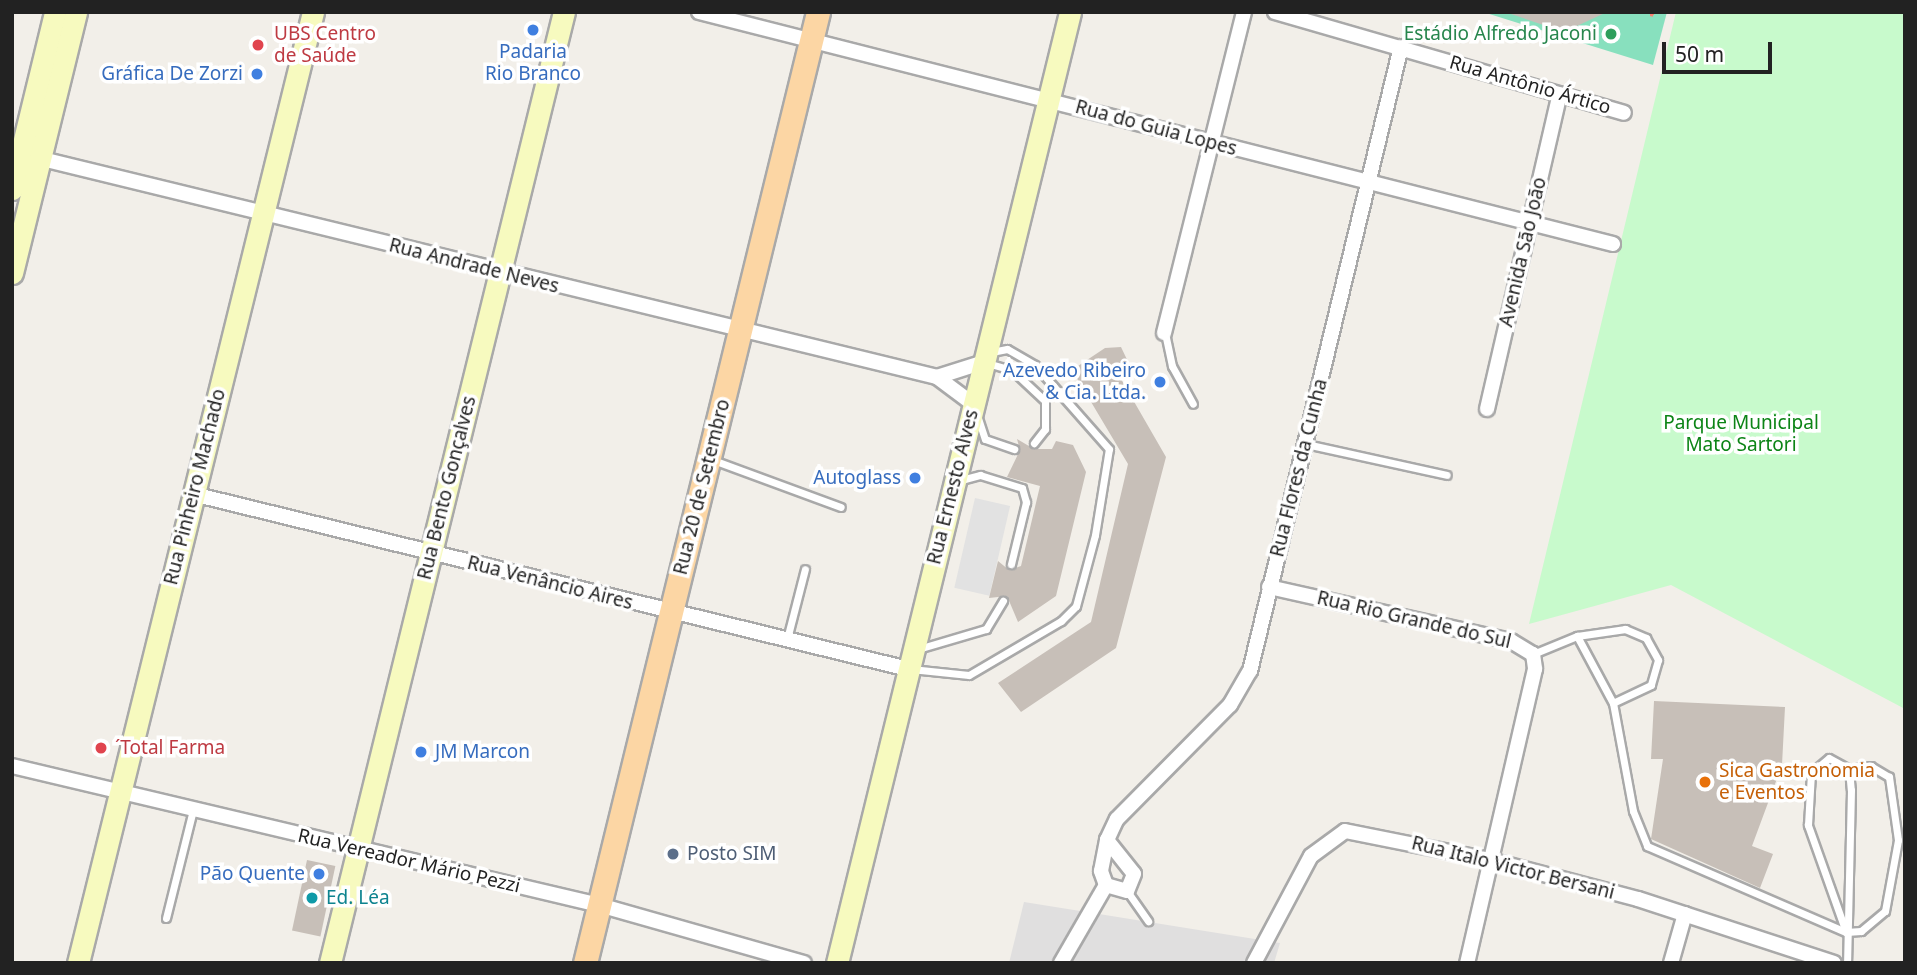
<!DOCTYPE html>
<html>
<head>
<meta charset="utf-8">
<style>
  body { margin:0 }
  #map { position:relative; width:1917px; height:975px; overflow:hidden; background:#f2efe9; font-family:"Noto Sans",sans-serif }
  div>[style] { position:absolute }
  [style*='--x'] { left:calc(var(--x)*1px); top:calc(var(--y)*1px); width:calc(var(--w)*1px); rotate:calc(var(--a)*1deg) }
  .residential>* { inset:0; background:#e0dfdf }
  .park>* { inset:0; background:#c8facc }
  .pitch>* { inset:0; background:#88e0be }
  .parking>* { inset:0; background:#e2e2e2; transform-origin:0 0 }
  .building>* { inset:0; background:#c7bfb8; transform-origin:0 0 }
  .path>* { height:2.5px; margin-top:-1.25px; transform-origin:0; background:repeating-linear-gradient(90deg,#fa8072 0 3.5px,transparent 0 7px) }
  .roads { filter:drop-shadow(2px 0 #a9a9a9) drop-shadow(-2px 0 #a9a9a9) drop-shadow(0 2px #a9a9a9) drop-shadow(0 -2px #a9a9a9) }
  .lane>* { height:7px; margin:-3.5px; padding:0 3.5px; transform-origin:3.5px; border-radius:3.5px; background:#fff }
  .street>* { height:14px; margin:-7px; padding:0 7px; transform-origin:7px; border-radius:7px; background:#fff }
  .secondary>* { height:21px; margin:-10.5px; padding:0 10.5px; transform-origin:10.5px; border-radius:10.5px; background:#f7fabf }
  .primary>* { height:23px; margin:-11.5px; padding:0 11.5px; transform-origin:11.5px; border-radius:11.5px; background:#fcd6a4 }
  .dots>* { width:19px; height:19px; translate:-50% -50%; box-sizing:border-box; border:4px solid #fff; border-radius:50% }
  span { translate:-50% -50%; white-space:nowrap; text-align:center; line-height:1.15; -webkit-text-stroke:7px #fff; paint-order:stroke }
  .health-label { font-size:19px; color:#be3a42 }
  .left { translate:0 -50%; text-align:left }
  .leisure-label { font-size:19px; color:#27864d }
  .right { translate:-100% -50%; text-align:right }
  .shop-label { font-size:19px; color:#366cbe }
  .street-label { font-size:19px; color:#222 }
  .park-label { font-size:19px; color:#0c8416 }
  .food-label { font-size:19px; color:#c56008 }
  .service-label { font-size:19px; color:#4e5e75 }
  .culture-label { font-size:19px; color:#0d838f }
  .frame { position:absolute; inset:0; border:14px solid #222; pointer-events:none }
  .scale { position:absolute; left:1662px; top:42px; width:110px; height:32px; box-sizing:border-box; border:4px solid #222; border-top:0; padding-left:9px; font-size:21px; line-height:24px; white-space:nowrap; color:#222; -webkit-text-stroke:5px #fff; paint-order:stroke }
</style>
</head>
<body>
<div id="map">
  <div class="residential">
    <div style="clip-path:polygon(1024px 902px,1280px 943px,1274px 963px,1009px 963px)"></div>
  </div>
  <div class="park">
    <div style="clip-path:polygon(1676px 12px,1905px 12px,1905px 709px,1671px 585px,1529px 624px)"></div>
  </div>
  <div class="pitch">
    <div style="clip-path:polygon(1483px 12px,1667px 12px,1653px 65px)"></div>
  </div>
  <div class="parking">
    <div style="left:975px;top:498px;width:36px;height:92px;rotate:13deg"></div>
  </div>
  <div class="building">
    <div style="clip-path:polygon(1505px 12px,1607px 12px,1564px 32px)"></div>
    <div style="clip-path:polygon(1121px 347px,1131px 368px,1121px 379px,1166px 457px,1116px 648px,1021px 712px,998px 683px,1091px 622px,1128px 464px,1072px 370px,1105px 348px)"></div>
    <div style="clip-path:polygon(1017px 439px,1034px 449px,1052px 449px,1056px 441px,1073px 445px,1086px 472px,1056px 596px,1018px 622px,1007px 596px,989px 598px,998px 561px,1009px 570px,1021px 566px,1040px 486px,1007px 477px,1020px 450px)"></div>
    <div style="clip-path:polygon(1654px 701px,1785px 707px,1782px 765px,1752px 846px,1773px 854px,1760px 888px,1651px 839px,1663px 759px,1651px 759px)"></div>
    <div style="left:307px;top:860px;width:29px;height:72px;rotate:12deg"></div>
  </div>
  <div class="path">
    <div style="--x:1650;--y:14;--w:5;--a:11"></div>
  </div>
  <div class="roads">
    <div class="lane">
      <div style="--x:1165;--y:333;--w:34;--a:78"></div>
      <div style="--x:1172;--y:366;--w:43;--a:61.1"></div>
      <div style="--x:987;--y:363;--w:26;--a:16"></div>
      <div style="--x:1012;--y:370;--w:45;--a:43.2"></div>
      <div style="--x:1045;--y:401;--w:28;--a:90"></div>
      <div style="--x:1045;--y:429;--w:18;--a:128"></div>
      <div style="--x:978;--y:418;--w:22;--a:72"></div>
      <div style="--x:985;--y:439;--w:31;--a:19"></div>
      <div style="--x:1306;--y:444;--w:144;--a:12.4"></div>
      <div style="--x:713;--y:460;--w:136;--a:20.2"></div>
      <div style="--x:961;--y:480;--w:20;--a:-15"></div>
      <div style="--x:980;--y:475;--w:44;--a:17.2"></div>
      <div style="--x:1022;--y:488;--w:15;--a:74"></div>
      <div style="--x:1026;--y:502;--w:64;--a:103.6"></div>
      <div style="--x:1577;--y:636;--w:76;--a:61.8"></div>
      <div style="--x:1613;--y:703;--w:110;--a:79.5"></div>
      <div style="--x:1633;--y:811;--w:38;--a:68"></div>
      <div style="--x:1647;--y:846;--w:217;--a:23.4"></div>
      <div style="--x:1846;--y:932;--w:15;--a:-4"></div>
      <div style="--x:1861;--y:931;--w:31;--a:-40"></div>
      <div style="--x:1885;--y:911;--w:72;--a:-79.6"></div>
      <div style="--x:1898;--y:840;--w:64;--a:-98.1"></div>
      <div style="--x:1889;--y:777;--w:21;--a:-149"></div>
      <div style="--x:1871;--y:766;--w:22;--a:172"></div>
      <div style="--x:787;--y:639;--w:72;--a:-75.6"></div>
      <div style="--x:918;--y:649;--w:71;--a:-16.4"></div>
      <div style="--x:986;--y:629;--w:33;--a:-59"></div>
      <div style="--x:1533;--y:654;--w:48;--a:-22.2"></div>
      <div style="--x:1577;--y:636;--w:49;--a:-8.3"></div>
      <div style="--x:1625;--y:629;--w:23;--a:23"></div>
      <div style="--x:1646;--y:638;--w:25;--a:61"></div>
      <div style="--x:1658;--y:660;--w:26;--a:106"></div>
      <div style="--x:1651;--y:685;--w:42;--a:154.7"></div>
      <div style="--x:911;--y:669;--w:58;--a:5.9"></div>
      <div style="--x:969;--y:675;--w:107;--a:-30.4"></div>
      <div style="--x:1061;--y:621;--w:21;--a:-45"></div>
      <div style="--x:1076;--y:606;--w:73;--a:-75"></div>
      <div style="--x:1095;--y:535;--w:87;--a:-80.8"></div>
      <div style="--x:1109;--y:449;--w:112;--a:-131.4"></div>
      <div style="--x:1035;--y:365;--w:32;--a:-150"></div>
      <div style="--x:1007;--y:349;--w:16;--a:169"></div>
      <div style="--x:1127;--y:891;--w:37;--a:55"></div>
      <div style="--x:166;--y:918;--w:111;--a:-76"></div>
      <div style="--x:1846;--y:932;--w:114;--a:-109.6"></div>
      <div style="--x:1808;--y:825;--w:52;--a:-86.7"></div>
      <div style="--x:1811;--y:773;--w:23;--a:-40"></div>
      <div style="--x:1829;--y:758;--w:23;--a:29"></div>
      <div style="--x:1849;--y:769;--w:21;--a:85"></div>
      <div style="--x:1851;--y:790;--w:173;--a:91.3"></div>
    </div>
    <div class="street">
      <div style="--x:699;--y:12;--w:943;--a:14.24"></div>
      <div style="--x:1275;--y:12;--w:363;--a:16.1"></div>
      <div style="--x:34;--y:157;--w:929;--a:13.69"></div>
      <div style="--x:937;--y:377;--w:49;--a:-17.7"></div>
      <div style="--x:1164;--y:333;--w:331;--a:-76"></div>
      <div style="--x:937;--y:377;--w:45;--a:36.9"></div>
      <div style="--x:1487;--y:409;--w:323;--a:-77"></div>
      <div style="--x:193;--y:494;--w:736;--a:13.75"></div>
      <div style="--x:1269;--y:587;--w:248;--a:12.6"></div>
      <div style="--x:1511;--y:641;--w:26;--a:31"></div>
      <div style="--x:1533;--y:654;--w:15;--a:82"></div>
      <div style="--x:1535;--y:669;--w:302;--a:103"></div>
      <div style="--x:12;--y:766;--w:603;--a:13.32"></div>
      <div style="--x:599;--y:905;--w:213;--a:15.8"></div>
      <div style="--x:1107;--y:840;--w:43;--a:51.5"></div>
      <div style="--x:1134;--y:874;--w:18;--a:112"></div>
      <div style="--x:1127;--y:891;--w:22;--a:-164"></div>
      <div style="--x:1106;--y:885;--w:15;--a:-110"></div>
      <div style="--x:1101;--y:871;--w:32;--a:-79"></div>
      <div style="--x:1107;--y:840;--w:23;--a:-65"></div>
      <div style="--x:1117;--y:819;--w:161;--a:-45.3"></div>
      <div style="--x:1230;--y:705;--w:39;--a:-60"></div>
      <div style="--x:1250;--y:671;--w:642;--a:-76.4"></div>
      <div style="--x:1061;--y:963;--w:90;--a:-60"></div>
      <div style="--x:1254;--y:963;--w:121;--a:-62"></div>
      <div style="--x:1311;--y:856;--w:42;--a:-36.3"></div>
      <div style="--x:1345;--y:831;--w:148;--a:11.3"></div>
      <div style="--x:1490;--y:860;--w:153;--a:14.8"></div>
      <div style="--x:1638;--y:899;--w:206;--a:18.1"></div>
      <div style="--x:1671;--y:963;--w:51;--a:-74.1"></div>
    </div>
    <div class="secondary">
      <div style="--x:12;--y:189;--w:182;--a:-76.3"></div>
      <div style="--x:12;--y:273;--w:269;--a:-76.2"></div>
      <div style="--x:78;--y:963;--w:980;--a:-76.12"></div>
      <div style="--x:330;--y:963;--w:979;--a:-76.18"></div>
      <div style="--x:837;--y:963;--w:979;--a:-76.23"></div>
    </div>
    <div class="primary">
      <div style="--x:585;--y:963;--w:979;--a:-76.23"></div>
    </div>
  </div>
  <div class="dots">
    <div style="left:533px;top:30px;background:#3f7fe0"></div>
    <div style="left:1611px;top:34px;background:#2e9e5b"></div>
    <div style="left:258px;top:45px;background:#e0444e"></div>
    <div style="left:257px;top:74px;background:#3f7fe0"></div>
    <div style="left:1160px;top:382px;background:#3f7fe0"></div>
    <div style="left:915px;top:478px;background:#3f7fe0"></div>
    <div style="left:101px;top:748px;background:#e0444e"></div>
    <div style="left:421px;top:752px;background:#3f7fe0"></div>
    <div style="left:1705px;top:782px;background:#e8710a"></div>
    <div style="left:673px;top:854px;background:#5c6f8a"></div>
    <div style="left:319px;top:874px;background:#3f7fe0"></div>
    <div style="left:312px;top:898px;background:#0f9aa8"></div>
  </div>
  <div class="health-label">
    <span class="left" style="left:274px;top:45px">UBS Centro<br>de Saúde</span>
    <span class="left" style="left:115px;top:748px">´Total Farma</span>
  </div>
  <div class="leisure-label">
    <span class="right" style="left:1597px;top:34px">Estádio Alfredo Jaconi</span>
  </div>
  <div class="shop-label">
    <span style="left:533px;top:63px">Padaria<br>Rio Branco</span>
    <span class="right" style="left:243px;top:74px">Gráfica De Zorzi</span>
    <span class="right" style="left:1146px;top:382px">Azevedo Ribeiro<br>&amp; Cia. Ltda.</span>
    <span class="right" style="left:901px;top:478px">Autoglass</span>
    <span class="left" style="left:435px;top:752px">JM Marcon</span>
    <span class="right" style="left:305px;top:874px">Pão Quente</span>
  </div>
  <div class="street-label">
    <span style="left:1530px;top:85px;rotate:16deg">Rua Antônio Ártico</span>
    <span style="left:1156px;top:128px;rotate:15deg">Rua do Guia Lopes</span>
    <span style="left:1523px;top:252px;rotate:-77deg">Avenida São João</span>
    <span style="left:474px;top:266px;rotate:14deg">Rua Andrade Neves</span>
    <span style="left:1299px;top:468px;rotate:-76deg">Rua Flores da Cunha</span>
    <span style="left:195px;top:487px;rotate:-76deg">Rua Pinheiro Machado</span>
    <span style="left:702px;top:487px;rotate:-76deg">Rua 20 de Setembro</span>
    <span style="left:953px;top:487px;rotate:-76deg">Rua Ernesto Alves</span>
    <span style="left:447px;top:488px;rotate:-76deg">Rua Bento Gonçalves</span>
    <span style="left:550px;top:583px;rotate:14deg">Rua Venâncio Aires</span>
    <span style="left:1414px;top:620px;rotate:13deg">Rua Rio Grande do Sul</span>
    <span style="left:409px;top:861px;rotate:13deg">Rua Vereador Mário Pezzi</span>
    <span style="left:1513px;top:868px;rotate:14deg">Rua Italo Victor Bersani</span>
  </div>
  <div class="park-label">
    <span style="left:1741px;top:434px">Parque Municipal<br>Mato Sartori</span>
  </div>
  <div class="food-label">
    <span class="left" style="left:1719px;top:782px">Sica Gastronomia<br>e Eventos</span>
  </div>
  <div class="service-label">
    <span class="left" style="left:687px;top:854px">Posto SIM</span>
  </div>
  <div class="culture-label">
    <span class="left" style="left:326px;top:898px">Ed. Léa</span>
  </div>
  <div class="frame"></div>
  <div class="scale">50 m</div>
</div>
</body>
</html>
